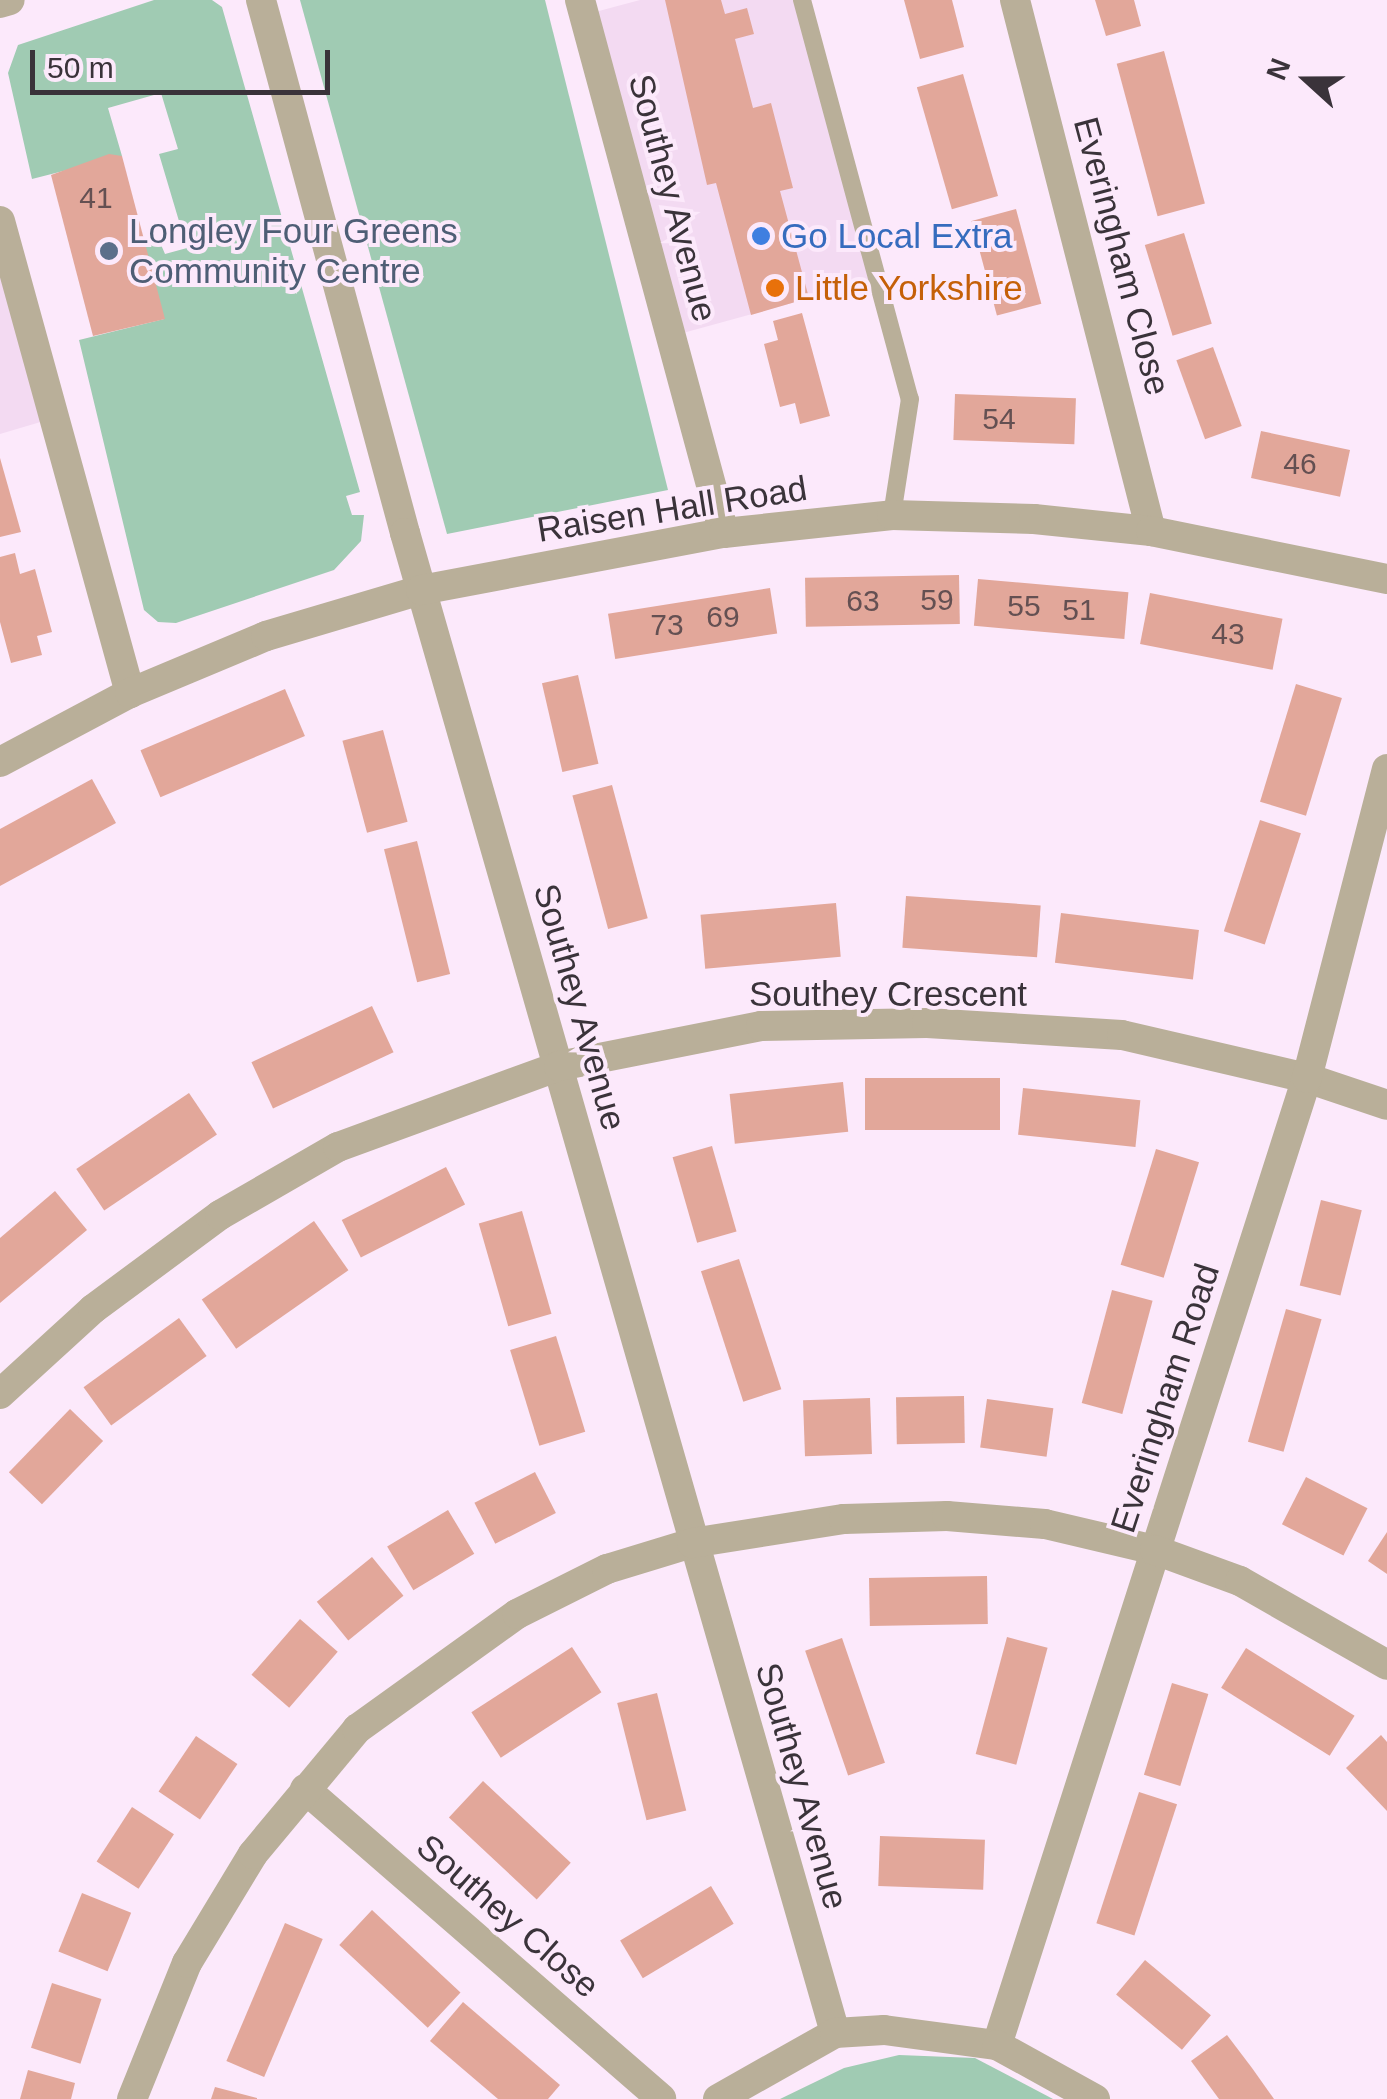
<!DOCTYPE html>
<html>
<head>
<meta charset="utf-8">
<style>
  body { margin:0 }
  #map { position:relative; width:1387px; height:2099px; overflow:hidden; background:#fce9fb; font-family:Helvetica,sans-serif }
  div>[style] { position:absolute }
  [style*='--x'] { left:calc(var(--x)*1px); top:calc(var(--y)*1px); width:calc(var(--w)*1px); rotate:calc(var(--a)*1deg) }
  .built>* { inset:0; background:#f3daf2 }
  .green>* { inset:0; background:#a0cbb3 }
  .building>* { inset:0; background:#e2a79a; transform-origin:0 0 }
  .lane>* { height:18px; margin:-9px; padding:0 9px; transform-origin:9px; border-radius:9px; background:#b9af99 }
  .street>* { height:30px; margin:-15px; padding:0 15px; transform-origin:15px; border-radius:15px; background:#b9af99 }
  .dots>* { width:28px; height:28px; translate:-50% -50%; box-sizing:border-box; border:5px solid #fce9fb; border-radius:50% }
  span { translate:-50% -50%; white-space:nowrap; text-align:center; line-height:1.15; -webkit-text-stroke:8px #fce9fb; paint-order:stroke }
  .number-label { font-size:30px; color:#645052 }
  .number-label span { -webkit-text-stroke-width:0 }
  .street-label { font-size:35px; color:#3a333a }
  .service-label { font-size:35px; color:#4e5e75 }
  .left { translate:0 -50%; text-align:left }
  .shop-label { font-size:35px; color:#366cbe }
  .food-label { font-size:35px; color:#c56008 }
  .north { position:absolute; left:1257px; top:30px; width:100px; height:100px; -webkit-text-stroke:8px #fce9fb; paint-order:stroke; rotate:291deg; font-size:28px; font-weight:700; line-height:40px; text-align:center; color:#3a333a }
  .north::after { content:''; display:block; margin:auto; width:35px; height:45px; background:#3a333a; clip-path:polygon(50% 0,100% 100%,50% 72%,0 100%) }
  .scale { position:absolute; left:30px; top:50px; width:300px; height:45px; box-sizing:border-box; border:5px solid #3a333a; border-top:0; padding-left:12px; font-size:30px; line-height:35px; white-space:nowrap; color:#3a333a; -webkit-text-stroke:8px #fce9fb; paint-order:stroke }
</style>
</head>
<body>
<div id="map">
  <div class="built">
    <div style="clip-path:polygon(640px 0,802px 0,879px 279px,672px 336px,584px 15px)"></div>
    <div style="clip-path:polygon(0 221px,54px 418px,0 434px)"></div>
  </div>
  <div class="green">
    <div style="clip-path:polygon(154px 0,212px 0,222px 7px,360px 492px,346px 496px,352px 515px,364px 515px,361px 541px,334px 570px,176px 623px,158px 622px,144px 610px,79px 340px,164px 319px,144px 243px,159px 240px,165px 254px,187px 248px,159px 154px,178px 149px,161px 93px,108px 108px,122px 156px,32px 179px,8px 73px,18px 45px)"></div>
    <div style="clip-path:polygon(300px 0,545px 0,668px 490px,447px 534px)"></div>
    <div style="clip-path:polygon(899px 2055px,975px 2058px,1053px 2099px,780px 2099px,844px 2068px)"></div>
  </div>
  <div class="building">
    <div style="clip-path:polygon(665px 0,721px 0,725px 14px,747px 8px,754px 34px,735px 39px,753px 108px,771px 103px,793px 188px,780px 191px,809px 298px,751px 315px,716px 183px,707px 185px)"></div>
    <div style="clip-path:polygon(904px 0,952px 0,964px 47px,920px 59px)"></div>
    <div style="clip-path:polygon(1095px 0,1134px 0,1141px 26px,1106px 36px)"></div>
    <div style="left:1164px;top:51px;width:158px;height:49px;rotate:75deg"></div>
    <div style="left:963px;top:74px;width:127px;height:48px;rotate:74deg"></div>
    <div style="clip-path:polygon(109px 154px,122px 156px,165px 319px,93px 336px,51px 175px)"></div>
    <div style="left:1016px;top:209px;width:98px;height:46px;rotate:75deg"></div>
    <div style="left:1184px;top:233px;width:95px;height:41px;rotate:73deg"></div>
    <div style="clip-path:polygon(802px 313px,830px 416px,800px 424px,795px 403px,780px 407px,764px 344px,778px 340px,773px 321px)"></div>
    <div style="left:1213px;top:347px;width:84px;height:39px;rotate:70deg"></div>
    <div style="left:955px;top:394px;width:121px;height:46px;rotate:2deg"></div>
    <div style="left:1261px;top:431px;width:91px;height:48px;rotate:12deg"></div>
    <div style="clip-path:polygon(0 458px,21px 532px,0 537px)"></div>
    <div style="clip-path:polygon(15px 553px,20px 574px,35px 569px,52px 632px,37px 636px,42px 655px,11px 663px,0 622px,0 557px)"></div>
    <div style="left:959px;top:575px;width:49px;height:154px;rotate:89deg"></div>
    <div style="left:978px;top:579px;width:151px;height:47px;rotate:5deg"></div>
    <div style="left:770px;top:588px;width:46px;height:164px;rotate:81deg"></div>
    <div style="left:1150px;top:593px;width:135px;height:52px;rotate:11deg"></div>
    <div style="left:578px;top:675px;width:91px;height:37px;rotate:77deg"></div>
    <div style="left:1296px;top:684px;width:48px;height:123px;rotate:17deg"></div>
    <div style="left:285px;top:689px;width:51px;height:157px;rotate:67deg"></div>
    <div style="left:383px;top:730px;width:95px;height:42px;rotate:75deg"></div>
    <div style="clip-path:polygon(92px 779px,116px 823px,0 886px,0 829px)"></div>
    <div style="left:612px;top:785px;width:138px;height:41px;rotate:75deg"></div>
    <div style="left:1260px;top:820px;width:43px;height:117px;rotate:18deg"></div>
    <div style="left:417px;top:841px;width:137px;height:34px;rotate:76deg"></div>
    <div style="left:906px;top:896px;width:135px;height:52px;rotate:4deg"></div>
    <div style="left:836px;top:903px;width:54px;height:136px;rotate:85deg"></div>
    <div style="left:1061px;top:913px;width:139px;height:50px;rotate:7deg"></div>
    <div style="left:372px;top:1006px;width:51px;height:133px;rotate:65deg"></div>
    <div style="left:865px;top:1078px;width:135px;height:52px"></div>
    <div style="left:843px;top:1082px;width:50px;height:114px;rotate:84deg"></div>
    <div style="left:1023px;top:1088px;width:118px;height:47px;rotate:6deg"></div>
    <div style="left:189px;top:1093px;width:50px;height:136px;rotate:56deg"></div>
    <div style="left:712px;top:1146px;width:89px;height:41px;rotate:74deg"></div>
    <div style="left:1156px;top:1149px;width:45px;height:121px;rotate:17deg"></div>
    <div style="left:446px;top:1167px;width:42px;height:117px;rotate:63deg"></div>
    <div style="clip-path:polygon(55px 1191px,87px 1230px,0 1303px,0 1238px)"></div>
    <div style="left:1321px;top:1200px;width:42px;height:88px;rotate:14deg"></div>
    <div style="left:522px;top:1211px;width:107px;height:45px;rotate:74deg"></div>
    <div style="left:314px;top:1221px;width:60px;height:137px;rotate:55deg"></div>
    <div style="left:739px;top:1259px;width:137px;height:40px;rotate:72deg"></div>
    <div style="left:1112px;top:1290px;width:42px;height:117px;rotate:15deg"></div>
    <div style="left:1286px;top:1309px;width:37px;height:138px;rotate:16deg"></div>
    <div style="left:179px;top:1318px;width:47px;height:118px;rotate:54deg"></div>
    <div style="left:556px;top:1336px;width:100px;height:48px;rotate:73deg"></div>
    <div style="left:964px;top:1396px;width:47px;height:68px;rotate:89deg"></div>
    <div style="left:870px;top:1398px;width:56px;height:67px;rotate:88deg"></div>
    <div style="left:987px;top:1399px;width:67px;height:49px;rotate:8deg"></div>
    <div style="left:70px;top:1409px;width:46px;height:88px;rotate:44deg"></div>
    <div style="left:535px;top:1472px;width:46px;height:68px;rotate:63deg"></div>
    <div style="left:1306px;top:1477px;width:69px;height:53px;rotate:27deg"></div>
    <div style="left:448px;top:1510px;width:51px;height:71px;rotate:59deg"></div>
    <div style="clip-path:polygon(1387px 1532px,1387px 1574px,1368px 1561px)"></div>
    <div style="left:372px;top:1557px;width:50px;height:71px;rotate:51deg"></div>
    <div style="left:987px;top:1576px;width:48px;height:118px;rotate:89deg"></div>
    <div style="left:300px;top:1619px;width:50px;height:74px;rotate:41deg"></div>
    <div style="left:1007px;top:1637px;width:42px;height:121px;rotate:15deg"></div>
    <div style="left:842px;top:1638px;width:132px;height:39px;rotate:71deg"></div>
    <div style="left:572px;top:1647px;width:54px;height:120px;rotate:57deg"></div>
    <div style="left:1246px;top:1648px;width:128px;height:47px;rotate:32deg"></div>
    <div style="left:1172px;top:1683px;width:38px;height:96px;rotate:17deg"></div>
    <div style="left:657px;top:1693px;width:121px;height:41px;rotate:76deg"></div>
    <div style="clip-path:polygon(1381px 1735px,1387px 1742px,1387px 1811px,1346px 1768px)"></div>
    <div style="left:196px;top:1736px;width:50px;height:67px;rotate:34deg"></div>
    <div style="left:483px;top:1781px;width:120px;height:50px;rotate:43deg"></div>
    <div style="left:1139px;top:1792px;width:40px;height:138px;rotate:18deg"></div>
    <div style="left:132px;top:1807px;width:50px;height:65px;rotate:33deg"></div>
    <div style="left:880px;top:1836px;width:105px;height:50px;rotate:2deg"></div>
    <div style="left:711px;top:1886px;width:44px;height:106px;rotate:59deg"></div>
    <div style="left:82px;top:1893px;width:53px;height:63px;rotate:22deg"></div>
    <div style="left:372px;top:1910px;width:121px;height:48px;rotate:43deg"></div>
    <div style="left:285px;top:1923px;width:41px;height:150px;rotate:23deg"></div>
    <div style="left:1145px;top:1960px;width:86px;height:45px;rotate:40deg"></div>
    <div style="left:52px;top:1983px;width:52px;height:68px;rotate:18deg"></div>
    <div style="clip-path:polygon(463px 2002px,560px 2085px,548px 2099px,498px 2099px,430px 2041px)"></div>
    <div style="clip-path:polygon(1227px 2035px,1252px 2068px,1274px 2099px,1219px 2099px,1191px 2061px)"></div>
    <div style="clip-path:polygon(28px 2070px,75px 2083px,71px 2099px,20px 2099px)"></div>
    <div style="clip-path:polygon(215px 2087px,257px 2098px,257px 2099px,211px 2099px)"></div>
  </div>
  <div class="lane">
    <div style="--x:802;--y:0;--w:413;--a:74.9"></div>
    <div style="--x:910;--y:399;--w:117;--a:98.8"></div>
  </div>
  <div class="street">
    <div style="--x:261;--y:0;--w:552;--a:74.88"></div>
    <div style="--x:405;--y:533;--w:1560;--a:74"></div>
    <div style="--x:580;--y:0;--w:552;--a:74.88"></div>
    <div style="--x:1015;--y:0;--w:548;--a:75.63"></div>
    <div style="--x:0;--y:3;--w:10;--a:-17"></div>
    <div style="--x:0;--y:221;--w:490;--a:74.6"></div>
    <div style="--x:0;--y:762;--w:147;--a:-28"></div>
    <div style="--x:130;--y:693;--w:147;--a:-22.7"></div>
    <div style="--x:266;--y:636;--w:162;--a:-16.5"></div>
    <div style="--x:421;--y:590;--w:308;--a:-10.7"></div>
    <div style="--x:724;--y:533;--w:169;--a:-6.1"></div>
    <div style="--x:892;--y:515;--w:142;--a:1.6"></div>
    <div style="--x:1034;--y:519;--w:118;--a:5.9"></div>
    <div style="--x:1151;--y:531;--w:241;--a:11.5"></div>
    <div style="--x:0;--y:1394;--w:126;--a:-42.4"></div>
    <div style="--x:93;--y:1309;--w:158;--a:-36.5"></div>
    <div style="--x:220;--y:1215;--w:136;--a:-30"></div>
    <div style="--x:338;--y:1147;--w:235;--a:-20.1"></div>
    <div style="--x:559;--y:1066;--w:206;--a:-11.2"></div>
    <div style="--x:761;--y:1026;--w:166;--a:-1"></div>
    <div style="--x:927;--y:1023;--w:195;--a:3.5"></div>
    <div style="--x:1122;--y:1035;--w:190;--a:13.1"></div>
    <div style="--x:1307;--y:1078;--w:84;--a:18.6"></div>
    <div style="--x:305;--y:1789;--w:472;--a:41"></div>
    <div style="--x:997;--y:2045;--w:1015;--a:-72.23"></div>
    <div style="--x:1307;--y:1078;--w:319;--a:-75.5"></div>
    <div style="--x:132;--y:2099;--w:147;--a:-68"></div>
    <div style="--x:187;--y:1963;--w:127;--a:-58.8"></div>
    <div style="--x:253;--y:1854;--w:163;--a:-50.2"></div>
    <div style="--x:357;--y:1729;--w:197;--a:-35.7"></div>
    <div style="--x:517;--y:1614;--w:101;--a:-26.6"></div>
    <div style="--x:607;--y:1569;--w:89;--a:-17"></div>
    <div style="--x:692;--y:1543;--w:154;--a:-9"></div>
    <div style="--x:844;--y:1519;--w:103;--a:-1.7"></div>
    <div style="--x:947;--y:1516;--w:98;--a:4.7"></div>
    <div style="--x:1045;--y:1524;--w:113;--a:13.3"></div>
    <div style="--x:1155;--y:1550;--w:90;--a:20"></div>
    <div style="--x:1240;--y:1581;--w:169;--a:29.7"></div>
    <div style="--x:718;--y:2099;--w:134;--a:-29.4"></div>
    <div style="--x:835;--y:2033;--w:49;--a:-3.5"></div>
    <div style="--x:884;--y:2030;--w:114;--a:7.6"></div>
    <div style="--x:997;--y:2045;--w:112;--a:28.9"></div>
  </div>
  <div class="dots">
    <div style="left:761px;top:236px;background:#3f7fe0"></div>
    <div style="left:109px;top:251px;background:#5c6f8a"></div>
    <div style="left:775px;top:288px;background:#e8710a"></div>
  </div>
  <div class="number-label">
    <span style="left:96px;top:198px">41</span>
    <span style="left:999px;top:419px">54</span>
    <span style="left:1300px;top:464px">46</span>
    <span style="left:937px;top:600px">59</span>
    <span style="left:863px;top:601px">63</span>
    <span style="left:1024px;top:606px">55</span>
    <span style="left:1079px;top:610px">51</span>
    <span style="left:723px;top:617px">69</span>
    <span style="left:667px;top:625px">73</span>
    <span style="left:1228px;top:634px">43</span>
  </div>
  <div class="street-label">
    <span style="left:673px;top:198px;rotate:75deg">Southey Avenue</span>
    <span style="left:1122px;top:256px;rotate:75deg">Everingham Close</span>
    <span style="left:672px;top:509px;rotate:-9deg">Raisen Hall Road</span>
    <span style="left:888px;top:994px">Southey Crescent</span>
    <span style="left:580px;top:1007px;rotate:74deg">Southey Avenue</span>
    <span style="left:1165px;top:1398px;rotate:-72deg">Everingham Road</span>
    <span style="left:802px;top:1786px;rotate:74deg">Southey Avenue</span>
    <span style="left:508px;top:1916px;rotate:41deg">Southey Close</span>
  </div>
  <div class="service-label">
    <span class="left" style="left:129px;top:251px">Longley Four Greens<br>Community Centre</span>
  </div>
  <div class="shop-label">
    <span class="left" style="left:781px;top:236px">Go Local Extra</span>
  </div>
  <div class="food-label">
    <span class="left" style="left:795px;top:288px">Little Yorkshire</span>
  </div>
  <div class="north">N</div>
  <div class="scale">50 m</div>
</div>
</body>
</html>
